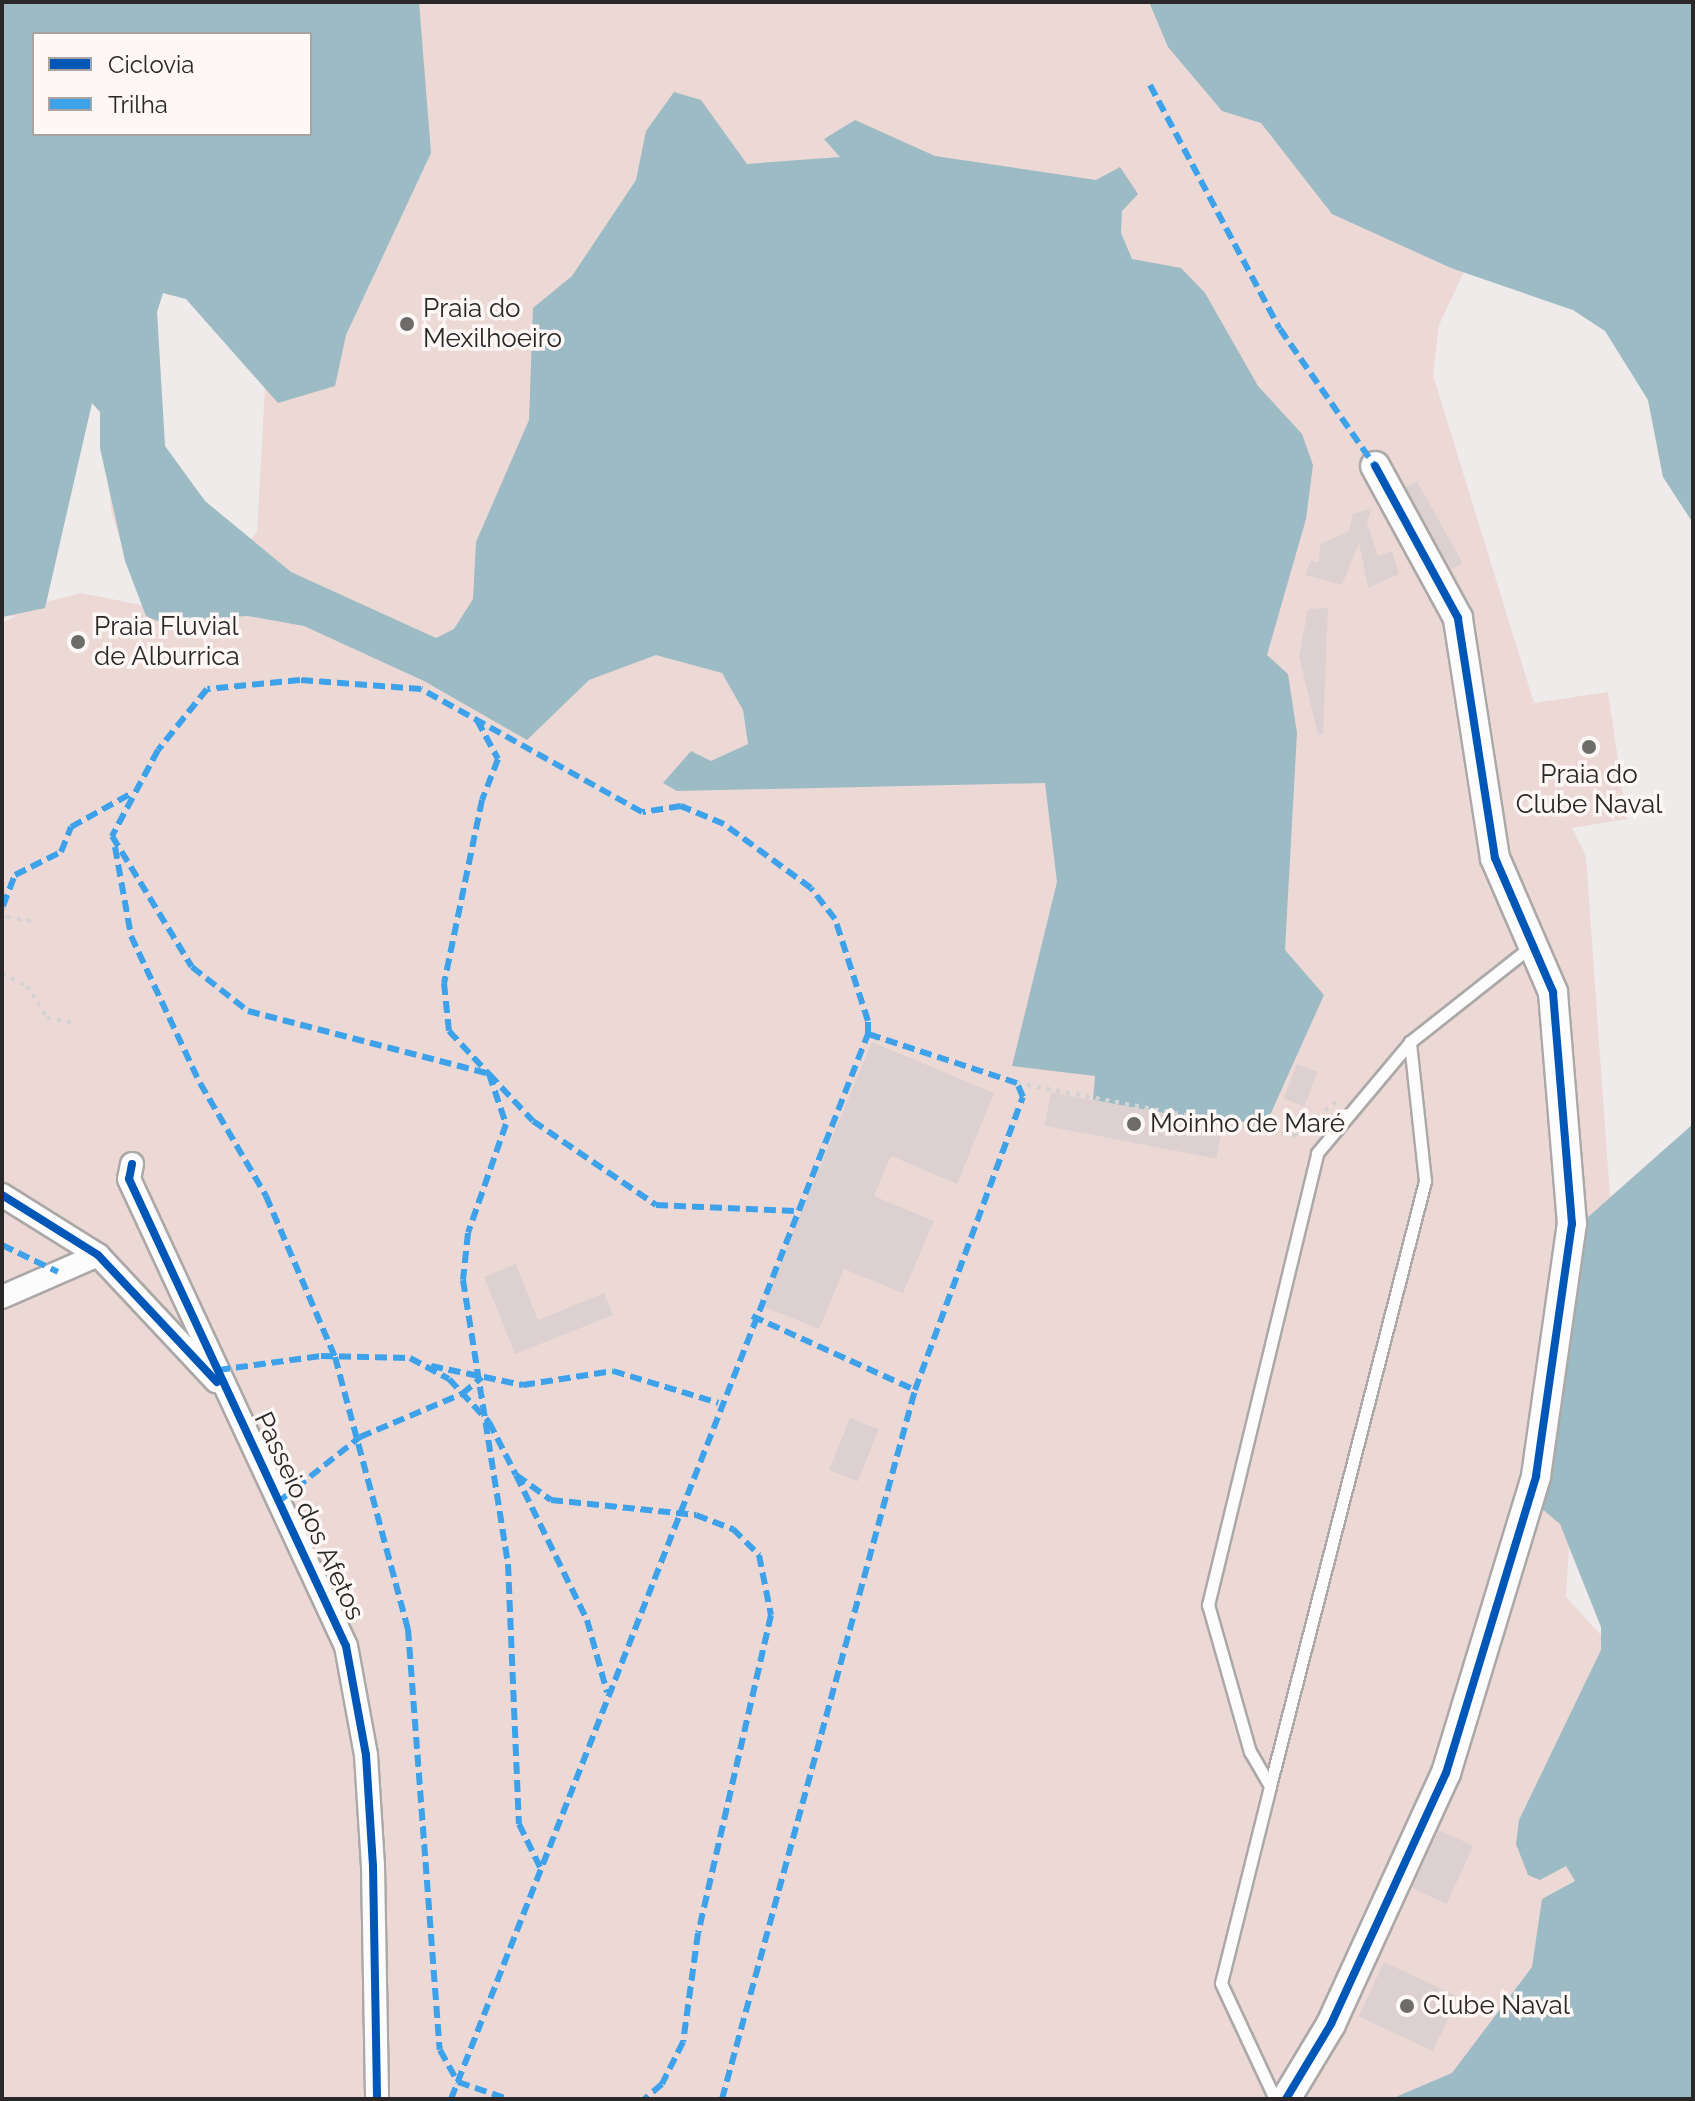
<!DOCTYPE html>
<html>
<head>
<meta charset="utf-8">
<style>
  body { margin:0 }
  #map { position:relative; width:1695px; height:2101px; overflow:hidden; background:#efebea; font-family:Raleway,sans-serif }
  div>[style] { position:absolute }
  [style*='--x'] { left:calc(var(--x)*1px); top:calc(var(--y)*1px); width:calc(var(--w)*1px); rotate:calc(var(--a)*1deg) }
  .green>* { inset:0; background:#ecd9d6 }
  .water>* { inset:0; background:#9cbbc4 }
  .building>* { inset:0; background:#dcd1d0; transform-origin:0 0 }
  .path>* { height:4px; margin-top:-2px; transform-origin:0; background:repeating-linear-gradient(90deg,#d4d3d3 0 4px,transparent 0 10px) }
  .roads { filter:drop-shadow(2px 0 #aba8a7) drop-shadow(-2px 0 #aba8a7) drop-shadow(0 2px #aba8a7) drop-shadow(0 -2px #aba8a7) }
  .service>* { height:11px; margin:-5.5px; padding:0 5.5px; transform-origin:5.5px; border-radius:5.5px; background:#fdfcfc }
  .minor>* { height:22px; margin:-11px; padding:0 11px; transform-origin:11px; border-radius:11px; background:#fdfcfc }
  .tertiary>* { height:28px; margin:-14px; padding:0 14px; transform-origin:14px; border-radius:14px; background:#fdfcfc }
  .quiet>* { height:6px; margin-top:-3px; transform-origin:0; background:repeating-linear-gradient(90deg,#3ea2eb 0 12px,transparent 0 18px) }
  .cycleway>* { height:8px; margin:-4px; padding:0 4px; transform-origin:4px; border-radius:4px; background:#0057b8 }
  .dots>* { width:22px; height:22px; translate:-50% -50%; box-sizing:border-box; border:4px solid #fdf7f6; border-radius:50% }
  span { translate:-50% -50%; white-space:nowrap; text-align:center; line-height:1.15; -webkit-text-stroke:7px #fdf7f6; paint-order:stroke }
  .poi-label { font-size:26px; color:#292727 }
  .left { translate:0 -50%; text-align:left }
  .street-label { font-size:26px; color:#292727 }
  .frame { position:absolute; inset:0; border:4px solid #292727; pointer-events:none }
  .legend { position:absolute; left:32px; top:32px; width:280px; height:104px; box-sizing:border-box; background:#fdf7f6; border:2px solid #a8a4a3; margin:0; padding:10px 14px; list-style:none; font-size:24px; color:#292727 }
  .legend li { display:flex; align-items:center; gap:16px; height:40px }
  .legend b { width:40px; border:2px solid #a8a4a3 }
</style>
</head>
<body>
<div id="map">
  <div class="green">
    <div style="clip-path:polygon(evenodd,2px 2px,1534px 2px,1693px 194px,1693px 523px,1663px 477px,1648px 400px,1631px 363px,1605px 331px,1573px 310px,1464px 272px,1439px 325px,1433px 375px,1534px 703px,1608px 692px,1627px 819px,1572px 828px,1586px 856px,1610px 1197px,1693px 1124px,1693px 1791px,1510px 2099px,2px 2099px,2px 623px,16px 616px,2px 617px,2px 2px,34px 34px,310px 34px,310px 134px,34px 134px,34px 34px,2px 2px,163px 292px,186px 299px,265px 388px,257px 532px,249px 541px,205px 501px,165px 446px,157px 312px,163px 292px,2px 2px,92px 403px,100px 412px,112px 515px,142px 605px,81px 593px,46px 602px,92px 403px,2px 2px,1569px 1548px,1601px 1627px,1601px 1635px,1566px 1597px,1569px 1548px)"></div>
  </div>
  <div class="water">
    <div style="clip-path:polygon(evenodd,2px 2px,419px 2px,431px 153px,346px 335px,335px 386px,278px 403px,186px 299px,163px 293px,157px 312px,165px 446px,205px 501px,291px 572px,436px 638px,454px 629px,473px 599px,476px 542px,529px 420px,533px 308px,572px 276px,636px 180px,646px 131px,674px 92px,701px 100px,747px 164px,840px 157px,824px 139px,855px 120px,935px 156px,1096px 180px,1120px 167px,1138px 194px,1122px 211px,1121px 233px,1132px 259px,1181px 268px,1205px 293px,1258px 386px,1302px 434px,1313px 465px,1306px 519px,1267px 655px,1288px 674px,1297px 733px,1285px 950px,1324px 995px,1271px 1113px,1258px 1125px,1224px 1118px,1223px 1124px,1093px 1100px,1095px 1076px,1012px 1066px,1057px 882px,1045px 783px,677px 791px,663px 783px,691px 751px,711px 761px,748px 744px,743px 710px,722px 673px,656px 655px,589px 680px,527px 740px,424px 681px,304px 626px,248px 616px,157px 621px,146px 616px,125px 561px,100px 448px,100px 412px,92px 403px,45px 608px,2px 617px,2px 2px,34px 34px,310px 34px,310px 134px,34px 134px,34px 34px)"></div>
    <div style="clip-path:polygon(1149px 2px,1693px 2px,1693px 523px,1663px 477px,1648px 400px,1605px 331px,1573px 310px,1451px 268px,1332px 214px,1261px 123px,1222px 111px,1168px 47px)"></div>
    <div style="clip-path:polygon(1693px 1124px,1693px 2099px,1391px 2099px,1452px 2073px,1532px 1967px,1542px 1899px,1575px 1881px,1566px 1866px,1540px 1880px,1528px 1875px,1516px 1844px,1519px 1820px,1601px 1650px,1601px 1627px,1560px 1524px,1541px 1508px,1578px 1226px)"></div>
  </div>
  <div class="building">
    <div style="left:1417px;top:481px;width:94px;height:13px;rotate:61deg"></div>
    <div style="clip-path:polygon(1372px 508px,1367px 522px,1378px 556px,1392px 551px,1399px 574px,1368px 588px,1359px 542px,1342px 585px,1305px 575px,1311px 560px,1319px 563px,1320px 544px,1349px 531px,1353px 514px)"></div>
    <div style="clip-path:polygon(1328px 608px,1323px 734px,1318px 735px,1299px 656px,1308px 609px)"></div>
    <div style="clip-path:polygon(872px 1042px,994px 1093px,957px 1184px,891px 1156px,874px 1196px,934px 1221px,903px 1293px,844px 1269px,819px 1329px,762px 1306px)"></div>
    <div style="left:1297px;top:1064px;width:22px;height:37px;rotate:21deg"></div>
    <div style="left:1051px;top:1092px;width:175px;height:34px;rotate:11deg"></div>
    <div style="clip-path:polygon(516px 1264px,538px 1320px,604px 1293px,613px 1315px,515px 1354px,484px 1277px)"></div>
    <div style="left:850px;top:1418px;width:31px;height:56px;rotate:22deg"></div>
    <div style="left:1439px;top:1830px;width:38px;height:64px;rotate:25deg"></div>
    <div style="left:1384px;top:1962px;width:82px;height:60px;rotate:25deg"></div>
  </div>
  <div class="path">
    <div style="--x:3;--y:906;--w:12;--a:70"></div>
    <div style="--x:7;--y:917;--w:29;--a:10"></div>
    <div style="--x:2;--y:974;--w:28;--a:26"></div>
    <div style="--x:27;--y:986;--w:38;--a:58"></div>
    <div style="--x:47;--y:1018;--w:29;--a:10"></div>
    <div style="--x:1017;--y:1083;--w:282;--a:10.8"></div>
    <div style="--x:1294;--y:1136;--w:59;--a:-38.8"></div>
  </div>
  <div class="roads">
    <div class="service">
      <div style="--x:1270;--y:1786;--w:625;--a:-75.63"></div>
      <div style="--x:1425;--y:1181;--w:140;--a:-96.2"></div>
      <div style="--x:1275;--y:2099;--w:128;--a:-115"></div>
      <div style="--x:1221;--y:1983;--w:203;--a:-76"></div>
      <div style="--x:1270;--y:1786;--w:39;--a:-120"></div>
      <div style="--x:1250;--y:1752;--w:153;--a:-105.9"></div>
      <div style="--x:1208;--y:1605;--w:465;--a:-76.4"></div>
      <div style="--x:1317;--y:1153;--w:145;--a:-50"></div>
      <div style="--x:1410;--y:1042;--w:157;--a:-38.3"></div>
    </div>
    <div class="minor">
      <div style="--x:132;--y:1164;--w:15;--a:101"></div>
      <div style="--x:129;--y:1179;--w:515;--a:65.08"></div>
      <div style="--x:346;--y:1646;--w:111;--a:79.6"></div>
      <div style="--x:366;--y:1755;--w:111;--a:86.4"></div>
      <div style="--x:373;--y:1866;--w:233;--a:89"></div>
      <div style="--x:2;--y:1195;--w:113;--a:32"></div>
      <div style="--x:98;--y:1255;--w:173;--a:46.9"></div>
      <div style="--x:2;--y:1297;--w:105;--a:-23.6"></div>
    </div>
    <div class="tertiary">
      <div style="--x:1286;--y:2099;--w:87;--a:-59"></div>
      <div style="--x:1331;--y:2024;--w:276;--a:-65.4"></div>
      <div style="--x:1446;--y:1773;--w:310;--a:-73.1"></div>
      <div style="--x:1536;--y:1476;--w:255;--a:-81.9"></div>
      <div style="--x:1572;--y:1224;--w:233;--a:-94.7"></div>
      <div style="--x:1553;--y:992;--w:146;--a:-113.4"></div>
      <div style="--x:1495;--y:858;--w:243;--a:-98.8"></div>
      <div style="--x:1458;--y:618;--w:173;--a:-118.6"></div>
    </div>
  </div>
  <div class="quiet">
    <div style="--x:1150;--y:85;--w:276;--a:62"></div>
    <div style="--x:1280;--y:329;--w:167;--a:55.3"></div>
    <div style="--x:477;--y:720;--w:44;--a:61.7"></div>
    <div style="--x:498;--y:759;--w:44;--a:111.3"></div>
    <div style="--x:482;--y:800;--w:187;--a:101.7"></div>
    <div style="--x:444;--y:983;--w:48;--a:84.1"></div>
    <div style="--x:449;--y:1031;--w:59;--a:47.1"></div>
    <div style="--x:489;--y:1074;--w:53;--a:71.2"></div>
    <div style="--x:506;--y:1124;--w:115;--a:109.2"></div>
    <div style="--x:468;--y:1233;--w:47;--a:96.1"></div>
    <div style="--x:463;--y:1280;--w:288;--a:81"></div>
    <div style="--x:508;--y:1564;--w:260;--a:87.6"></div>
    <div style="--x:519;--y:1824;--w:48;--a:64"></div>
    <div style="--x:115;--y:847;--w:90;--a:79.8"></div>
    <div style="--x:131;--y:936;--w:162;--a:64.9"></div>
    <div style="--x:200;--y:1083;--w:131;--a:59.7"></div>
    <div style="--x:266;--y:1196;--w:175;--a:66.8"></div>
    <div style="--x:335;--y:1357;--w:282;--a:75"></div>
    <div style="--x:408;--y:1629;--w:422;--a:85.7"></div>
    <div style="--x:440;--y:2050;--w:37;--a:61"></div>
    <div style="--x:458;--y:2082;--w:53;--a:18.8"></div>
    <div style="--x:3;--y:906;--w:33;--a:-69"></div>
    <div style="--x:15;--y:875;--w:51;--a:-26.6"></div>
    <div style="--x:61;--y:852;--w:27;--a:-68"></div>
    <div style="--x:71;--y:827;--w:68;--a:-29.2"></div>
    <div style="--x:2;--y:1245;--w:62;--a:25.7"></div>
    <div style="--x:752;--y:1316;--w:179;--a:24.4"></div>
    <div style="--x:915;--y:1390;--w:312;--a:-69.8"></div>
    <div style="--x:1023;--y:1097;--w:15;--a:-113"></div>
    <div style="--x:1017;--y:1083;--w:157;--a:-161.8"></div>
    <div style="--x:431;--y:1366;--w:94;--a:11.7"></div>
    <div style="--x:523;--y:1385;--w:91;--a:-8.8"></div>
    <div style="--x:613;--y:1371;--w:110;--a:16.9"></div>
    <div style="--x:218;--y:1370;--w:104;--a:-7.7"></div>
    <div style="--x:321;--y:1356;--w:89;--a:1.3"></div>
    <div style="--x:410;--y:1358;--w:44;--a:28.3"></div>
    <div style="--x:449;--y:1379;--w:59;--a:47.1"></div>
    <div style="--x:489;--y:1422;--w:59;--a:63"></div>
    <div style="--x:516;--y:1475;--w:43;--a:35.5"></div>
    <div style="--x:551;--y:1500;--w:146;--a:5.9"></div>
    <div style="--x:696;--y:1515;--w:40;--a:21"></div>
    <div style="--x:733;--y:1529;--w:37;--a:45"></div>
    <div style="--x:759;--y:1555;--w:61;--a:78.7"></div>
    <div style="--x:771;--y:1615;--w:326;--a:102.9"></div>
    <div style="--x:698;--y:1933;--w:110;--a:97.8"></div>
    <div style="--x:683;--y:2042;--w:47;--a:116.6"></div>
    <div style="--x:662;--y:2084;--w:23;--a:139"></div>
    <div style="--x:516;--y:1475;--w:161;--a:63.9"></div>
    <div style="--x:587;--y:1620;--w:75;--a:74.5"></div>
    <div style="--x:282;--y:1499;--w:100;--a:-38.5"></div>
    <div style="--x:360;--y:1437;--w:111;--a:-22.9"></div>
    <div style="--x:462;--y:1394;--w:26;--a:-40"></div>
    <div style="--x:451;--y:2099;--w:1144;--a:-68.62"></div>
    <div style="--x:868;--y:1034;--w:13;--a:-90"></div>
    <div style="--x:868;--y:1021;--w:107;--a:-107.9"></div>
    <div style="--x:835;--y:919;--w:39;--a:-128"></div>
    <div style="--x:811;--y:888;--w:108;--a:-143.7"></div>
    <div style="--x:724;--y:824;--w:47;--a:-157.3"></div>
    <div style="--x:681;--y:806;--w:39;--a:171"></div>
    <div style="--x:642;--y:812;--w:253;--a:-150.9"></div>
    <div style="--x:421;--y:689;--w:121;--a:-175.7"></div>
    <div style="--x:300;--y:680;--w:93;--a:174.5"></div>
    <div style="--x:207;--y:689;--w:78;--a:128.8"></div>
    <div style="--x:158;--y:750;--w:98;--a:118.1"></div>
    <div style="--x:112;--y:836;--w:153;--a:58.6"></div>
    <div style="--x:192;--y:967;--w:71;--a:38.2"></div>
    <div style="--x:248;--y:1011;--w:249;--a:14.6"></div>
    <div style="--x:489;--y:1074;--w:64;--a:46.9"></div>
    <div style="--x:533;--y:1121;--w:149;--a:34.3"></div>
    <div style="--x:656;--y:1205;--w:139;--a:2.5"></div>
    <div style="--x:722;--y:2099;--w:735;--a:-74.77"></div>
  </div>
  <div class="cycleway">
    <div style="--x:132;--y:1164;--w:15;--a:101"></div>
    <div style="--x:129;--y:1179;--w:515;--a:65.08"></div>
    <div style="--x:346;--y:1646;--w:111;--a:79.6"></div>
    <div style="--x:366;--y:1755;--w:111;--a:86.4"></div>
    <div style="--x:373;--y:1866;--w:233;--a:89"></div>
    <div style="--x:2;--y:1195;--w:113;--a:32"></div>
    <div style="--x:98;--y:1255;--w:174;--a:46.9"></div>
    <div style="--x:1286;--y:2099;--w:87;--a:-59"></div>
    <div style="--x:1331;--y:2024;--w:276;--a:-65.4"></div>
    <div style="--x:1446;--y:1773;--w:310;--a:-73.1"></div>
    <div style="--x:1536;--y:1476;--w:255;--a:-81.9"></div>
    <div style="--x:1572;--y:1224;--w:233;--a:-94.7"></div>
    <div style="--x:1553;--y:992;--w:146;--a:-113.4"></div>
    <div style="--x:1495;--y:858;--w:243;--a:-98.8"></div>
    <div style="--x:1458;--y:618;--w:173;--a:-118.6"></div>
  </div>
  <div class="dots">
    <div style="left:407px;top:324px;background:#6e6c6b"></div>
    <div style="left:78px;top:642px;background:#6e6c6b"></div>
    <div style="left:1589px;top:747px;background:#6e6c6b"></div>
    <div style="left:1134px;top:1124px;background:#6e6c6b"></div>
    <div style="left:1407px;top:2006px;background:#6e6c6b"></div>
  </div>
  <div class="poi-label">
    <span class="left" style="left:423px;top:324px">Praia do<br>Mexilhoeiro</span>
    <span class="left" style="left:94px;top:642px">Praia Fluvial<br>de Alburrica</span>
    <span style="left:1589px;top:790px">Praia do<br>Clube Naval</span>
    <span class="left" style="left:1150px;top:1124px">Moinho de Maré</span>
    <span class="left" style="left:1423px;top:2006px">Clube Naval</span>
  </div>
  <div class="street-label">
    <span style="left:309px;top:1516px;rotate:65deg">Passeio dos Afetos</span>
  </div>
  <div class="frame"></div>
  <ul class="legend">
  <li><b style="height:10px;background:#0057b8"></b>Ciclovia</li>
  <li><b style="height:10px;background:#3ea2eb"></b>Trilha</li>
  </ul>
</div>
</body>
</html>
